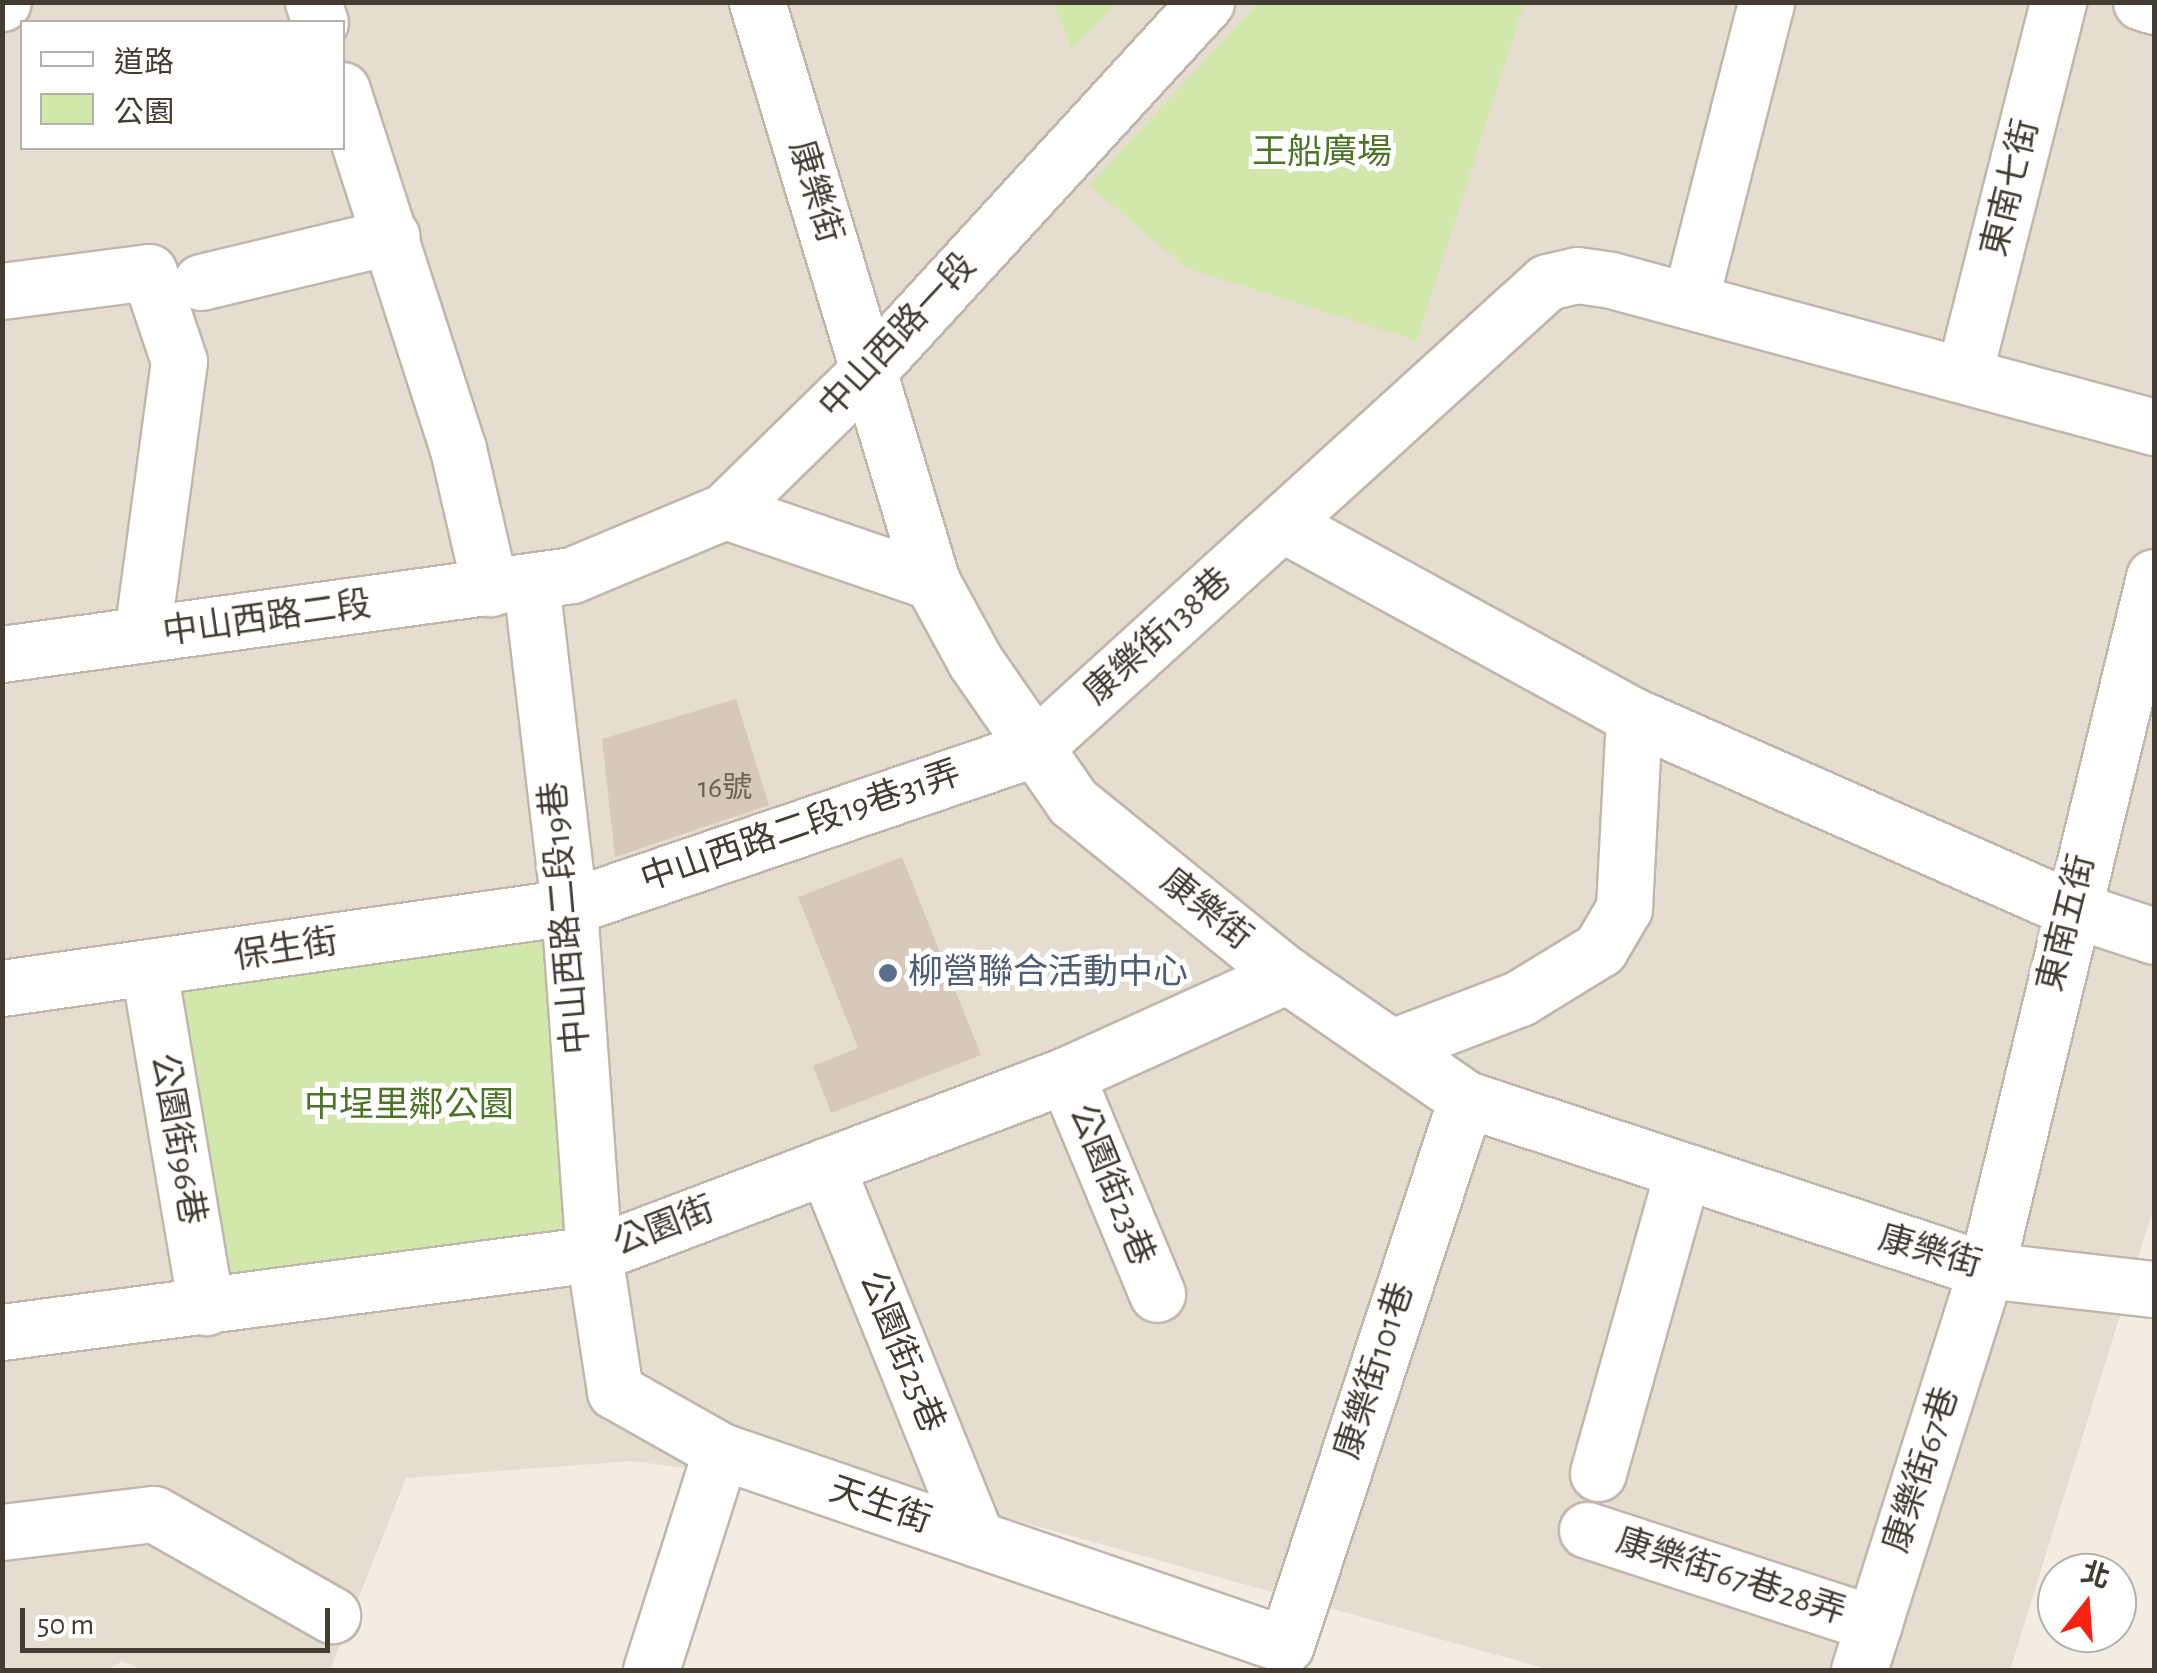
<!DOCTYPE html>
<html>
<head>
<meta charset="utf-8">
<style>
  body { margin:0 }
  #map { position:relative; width:2157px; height:1673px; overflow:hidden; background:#f2ece3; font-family:"Alegreya Sans","Noto Sans TC",sans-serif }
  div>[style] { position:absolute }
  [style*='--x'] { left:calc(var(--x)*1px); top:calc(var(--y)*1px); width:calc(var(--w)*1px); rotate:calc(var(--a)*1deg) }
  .residential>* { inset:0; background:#e6ddd1 }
  .green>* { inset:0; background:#d1e7ab }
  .building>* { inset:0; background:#d6c9bb }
  .roads { filter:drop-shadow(2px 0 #c0b6a9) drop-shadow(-2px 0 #c0b6a9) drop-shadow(0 2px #c0b6a9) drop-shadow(0 -2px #c0b6a9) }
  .minor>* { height:55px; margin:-27.5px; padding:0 27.5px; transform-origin:27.5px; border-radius:27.5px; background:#fff }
  .dots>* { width:28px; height:28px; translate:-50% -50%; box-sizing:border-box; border:5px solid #fff; border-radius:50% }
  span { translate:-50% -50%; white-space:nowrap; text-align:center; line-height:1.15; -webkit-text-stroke:10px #fff; paint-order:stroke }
  .number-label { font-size:30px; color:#685f55 }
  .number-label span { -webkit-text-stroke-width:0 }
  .park-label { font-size:35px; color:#4b7427 }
  .street-label { font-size:35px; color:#433c33 }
  .service-label { font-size:35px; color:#4e5e75 }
  .left { translate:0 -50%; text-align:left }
  .frame { position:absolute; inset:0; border:5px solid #433c33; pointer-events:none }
  .legend { position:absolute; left:20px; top:20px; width:325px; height:130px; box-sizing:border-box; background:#fff; border:2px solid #b4b1ad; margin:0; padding:12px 18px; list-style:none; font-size:30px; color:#433c33 }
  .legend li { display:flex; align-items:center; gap:20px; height:50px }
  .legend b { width:50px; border:2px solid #b4b1ad }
  .north { position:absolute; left:2037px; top:1553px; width:100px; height:100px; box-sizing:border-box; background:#fff; border:2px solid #b4b1ad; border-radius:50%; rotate:17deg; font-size:28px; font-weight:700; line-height:40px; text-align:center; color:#433c33 }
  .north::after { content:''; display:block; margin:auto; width:35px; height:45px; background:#fa2111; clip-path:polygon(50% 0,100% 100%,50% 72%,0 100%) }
  .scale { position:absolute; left:20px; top:1608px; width:310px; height:45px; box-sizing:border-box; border:5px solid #433c33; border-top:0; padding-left:12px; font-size:30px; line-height:35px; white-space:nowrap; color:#433c33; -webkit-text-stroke:8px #fff; paint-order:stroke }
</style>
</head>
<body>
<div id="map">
  <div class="residential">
    <div style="clip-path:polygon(evenodd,3px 3px,2154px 3px,2154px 1206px,2010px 1670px,1551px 1670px,979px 1510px,633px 1461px,406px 1478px,330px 1670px,143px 1670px,122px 1661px,108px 1670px,3px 1670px,3px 3px,22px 22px,342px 22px,342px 148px,22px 148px,22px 22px)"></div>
  </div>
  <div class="green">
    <div style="clip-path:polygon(1053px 3px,1117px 3px,1072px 49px)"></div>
    <div style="clip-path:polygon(1258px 3px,1524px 3px,1417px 341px,1186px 268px,1089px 185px)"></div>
    <div style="clip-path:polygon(563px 912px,589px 1250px,215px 1290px,165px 984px)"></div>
  </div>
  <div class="building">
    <div style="clip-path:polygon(736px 699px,769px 805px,615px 857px,602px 739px)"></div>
    <div style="clip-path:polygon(902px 857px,981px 1055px,831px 1113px,813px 1066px,858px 1048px,798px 897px)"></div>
  </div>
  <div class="roads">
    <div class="minor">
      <div style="--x:313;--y:2;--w:21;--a:71"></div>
      <div style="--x:757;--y:2;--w:606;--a:73.21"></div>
      <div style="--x:932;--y:582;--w:90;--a:61.4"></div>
      <div style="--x:975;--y:661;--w:172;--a:55.2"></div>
      <div style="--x:1073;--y:802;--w:275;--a:39"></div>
      <div style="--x:1287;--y:975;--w:218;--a:34.7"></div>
      <div style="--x:1466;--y:1099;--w:547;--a:18.2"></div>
      <div style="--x:1986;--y:1270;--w:169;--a:6.5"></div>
      <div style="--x:2141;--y:2;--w:14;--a:17"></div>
      <div style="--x:2;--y:3;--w:1;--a:-45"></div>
      <div style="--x:342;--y:90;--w:377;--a:72.1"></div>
      <div style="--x:458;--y:449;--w:143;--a:77"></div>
      <div style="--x:201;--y:282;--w:196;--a:-13.5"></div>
      <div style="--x:2;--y:291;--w:148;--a:-7.4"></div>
      <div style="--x:149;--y:272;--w:94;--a:71.4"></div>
      <div style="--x:179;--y:361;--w:276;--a:97.7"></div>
      <div style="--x:1690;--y:301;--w:309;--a:-75.7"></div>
      <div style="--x:1964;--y:374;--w:384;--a:-75.8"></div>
      <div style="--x:725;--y:511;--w:219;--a:18.9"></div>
      <div style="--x:1283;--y:524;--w:400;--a:28.7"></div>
      <div style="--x:1634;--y:716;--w:475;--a:23.8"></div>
      <div style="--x:2069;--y:908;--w:89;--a:18.2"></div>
      <div style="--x:531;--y:583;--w:326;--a:83.3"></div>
      <div style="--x:569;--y:907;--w:348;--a:85.9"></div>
      <div style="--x:594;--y:1254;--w:139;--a:81.3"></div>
      <div style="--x:615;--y:1391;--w:122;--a:29.5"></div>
      <div style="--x:721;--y:1451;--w:597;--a:18.95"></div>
      <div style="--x:1286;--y:1645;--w:575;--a:-71.75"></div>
      <div style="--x:2;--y:654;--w:575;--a:-7.89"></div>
      <div style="--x:572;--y:575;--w:166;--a:-22.7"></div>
      <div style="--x:725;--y:511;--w:202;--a:-44.4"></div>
      <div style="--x:869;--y:370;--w:499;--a:-47.5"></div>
      <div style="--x:149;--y:970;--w:342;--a:80.4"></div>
      <div style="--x:2;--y:988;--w:573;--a:-8.13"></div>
      <div style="--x:569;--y:907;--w:490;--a:-18.8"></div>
      <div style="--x:1033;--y:749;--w:694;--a:-42.26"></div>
      <div style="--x:1547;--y:282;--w:31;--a:-13"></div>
      <div style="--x:1577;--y:275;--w:34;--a:8"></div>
      <div style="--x:1611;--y:280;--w:563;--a:15.15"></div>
      <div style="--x:1392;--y:1047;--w:137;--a:-20.9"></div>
      <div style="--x:1520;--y:998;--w:94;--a:-31.5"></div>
      <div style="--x:1600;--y:949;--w:48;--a:-59.7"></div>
      <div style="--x:1624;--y:908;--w:192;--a:-87"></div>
      <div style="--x:1066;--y:1075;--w:237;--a:67.4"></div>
      <div style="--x:826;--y:1166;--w:402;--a:68"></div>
      <div style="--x:2;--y:1332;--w:597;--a:-7.51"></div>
      <div style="--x:594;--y:1254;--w:505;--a:-20.77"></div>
      <div style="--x:1066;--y:1075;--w:243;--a:-24.3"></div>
      <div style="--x:1598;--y:1473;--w:310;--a:-74.3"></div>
      <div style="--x:1587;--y:1530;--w:302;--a:18.1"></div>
      <div style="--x:2;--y:1532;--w:153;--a:-6.8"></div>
      <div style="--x:154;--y:1514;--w:205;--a:29.6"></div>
      <div style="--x:651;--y:1670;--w:230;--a:-72.3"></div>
      <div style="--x:1859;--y:1670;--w:420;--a:-72.4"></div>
      <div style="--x:1986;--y:1270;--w:713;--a:-76.37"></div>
    </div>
  </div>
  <div class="dots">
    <div style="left:888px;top:973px;background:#5c6f8a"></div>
  </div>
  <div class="number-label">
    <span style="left:725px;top:788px">16號</span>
  </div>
  <div class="park-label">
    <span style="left:1322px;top:153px">王船廣場</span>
    <span style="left:409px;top:1106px">中埕里鄰公園</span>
  </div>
  <div class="street-label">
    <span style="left:2011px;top:188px;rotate:-76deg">東南七街</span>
    <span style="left:815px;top:192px;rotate:73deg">康樂街</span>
    <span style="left:898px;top:336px;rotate:-47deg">中山西路一段</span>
    <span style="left:267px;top:619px;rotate:-8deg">中山西路二段</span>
    <span style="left:1158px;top:637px;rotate:-42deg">康樂街138巷</span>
    <span style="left:801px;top:827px;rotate:-19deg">中山西路二段19巷31弄</span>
    <span style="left:1206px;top:910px;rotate:39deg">康樂街</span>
    <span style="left:566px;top:918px;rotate:-95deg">中山西路二段19巷</span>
    <span style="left:2067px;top:923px;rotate:-76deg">東南五街</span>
    <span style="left:286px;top:950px;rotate:-9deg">保生街</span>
    <span style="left:177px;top:1139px;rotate:80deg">公園街96巷</span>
    <span style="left:1111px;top:1185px;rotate:68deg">公園街23巷</span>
    <span style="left:664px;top:1227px;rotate:-21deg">公園街</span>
    <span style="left:1930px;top:1252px;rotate:16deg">康樂街</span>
    <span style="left:901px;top:1352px;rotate:68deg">公園街25巷</span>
    <span style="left:1375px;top:1371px;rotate:-72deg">康樂街101巷</span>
    <span style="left:1922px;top:1470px;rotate:-72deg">康樂街67巷</span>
    <span style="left:880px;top:1506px;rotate:19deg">天生街</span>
    <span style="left:1731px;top:1577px;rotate:18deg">康樂街67巷28弄</span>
  </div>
  <div class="service-label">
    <span class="left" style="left:908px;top:973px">柳營聯合活動中心</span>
  </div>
  <div class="frame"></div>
  <ul class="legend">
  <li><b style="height:12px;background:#fff"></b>道路</li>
  <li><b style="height:28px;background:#d1e7ab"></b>公園</li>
  </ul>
  <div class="north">北</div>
  <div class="scale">50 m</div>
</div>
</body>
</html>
